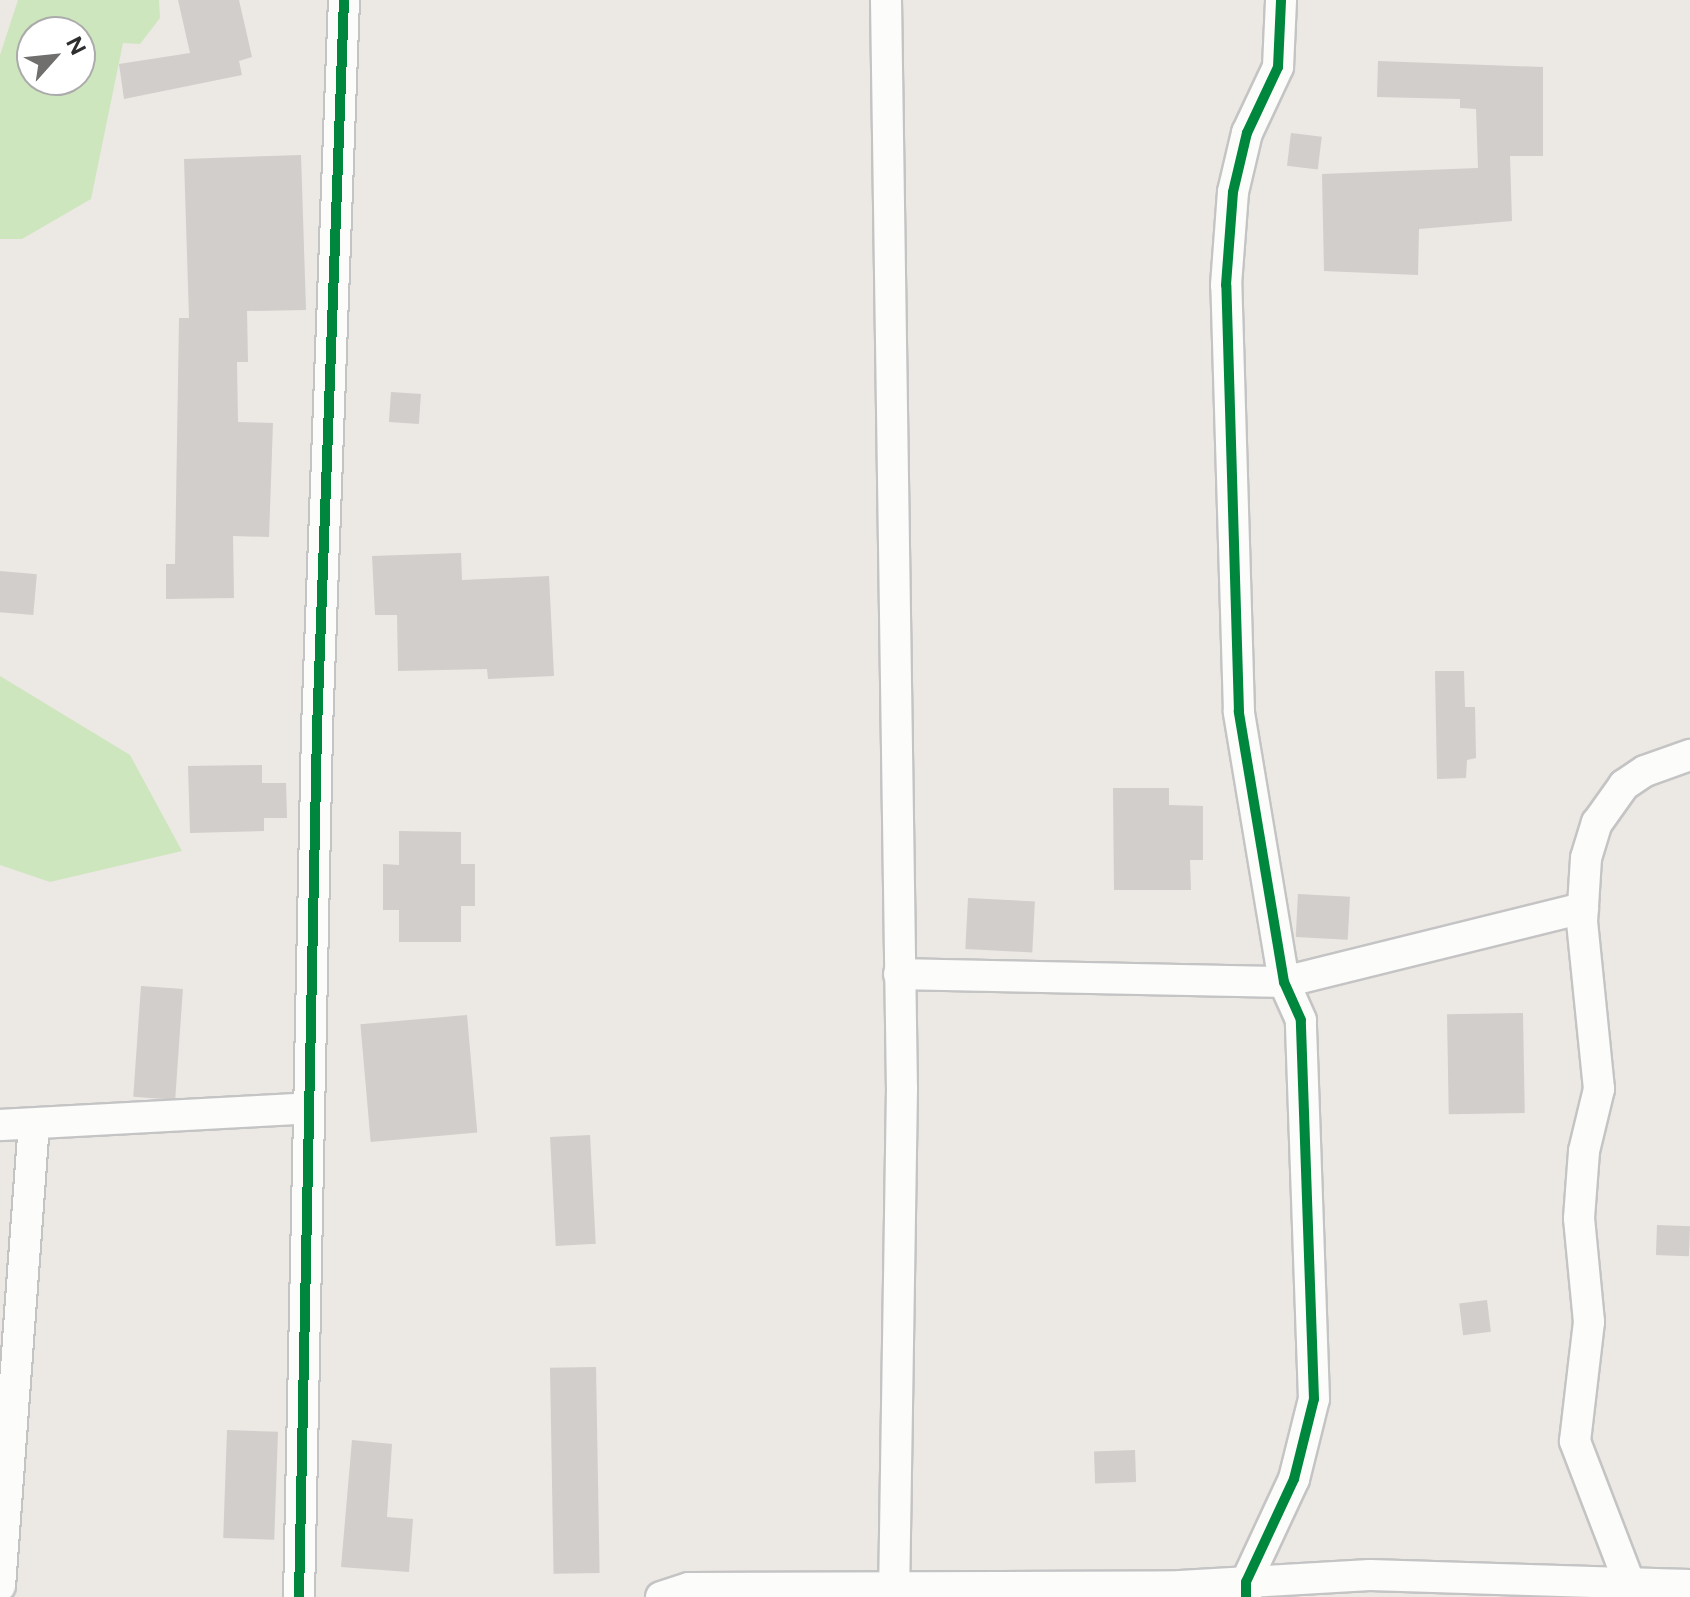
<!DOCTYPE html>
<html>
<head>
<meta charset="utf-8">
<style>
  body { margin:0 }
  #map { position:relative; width:1690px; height:1597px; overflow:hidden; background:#ece8e4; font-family:Figtree,sans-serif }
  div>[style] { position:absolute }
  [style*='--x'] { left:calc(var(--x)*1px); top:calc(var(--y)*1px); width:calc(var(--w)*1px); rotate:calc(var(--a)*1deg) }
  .green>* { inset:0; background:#cee6be }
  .building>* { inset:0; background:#d1cecb; transform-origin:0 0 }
  .roads { filter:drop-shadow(2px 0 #c5c4c5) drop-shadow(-2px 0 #c5c4c5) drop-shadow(0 2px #c5c4c5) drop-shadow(0 -2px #c5c4c5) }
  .street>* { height:30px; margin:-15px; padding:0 15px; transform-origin:15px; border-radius:15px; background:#fcfcfb }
  .cycleway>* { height:10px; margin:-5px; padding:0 5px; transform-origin:5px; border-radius:5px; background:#00873e }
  span { translate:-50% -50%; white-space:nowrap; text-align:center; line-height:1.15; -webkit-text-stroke:6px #fff; paint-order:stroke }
  .north { position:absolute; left:16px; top:16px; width:80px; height:80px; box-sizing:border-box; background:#fff; border:2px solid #ababab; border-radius:50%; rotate:63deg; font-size:22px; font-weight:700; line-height:32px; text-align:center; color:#2e2e2e }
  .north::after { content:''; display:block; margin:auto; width:28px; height:36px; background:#706f6e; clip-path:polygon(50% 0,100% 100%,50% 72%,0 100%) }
</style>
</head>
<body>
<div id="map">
  <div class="green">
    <div style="clip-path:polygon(evenodd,18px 0,159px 0,160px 18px,140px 44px,123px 43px,91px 199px,22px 239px,0 239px,0 55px,18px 0,80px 32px,80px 80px,32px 80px,32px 32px,80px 32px)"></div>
    <div style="clip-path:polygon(0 676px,130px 755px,182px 851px,50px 882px,0 865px)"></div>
  </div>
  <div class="building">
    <div style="clip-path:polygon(178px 0,239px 0,252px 57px,239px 61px,242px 75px,124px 99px,119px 64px,190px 53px)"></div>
    <div style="clip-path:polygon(1378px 61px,1543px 67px,1543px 156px,1510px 156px,1512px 221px,1419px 229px,1418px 275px,1324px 271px,1322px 174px,1478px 168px,1476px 109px,1460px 108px,1460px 99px,1377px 97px)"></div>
    <div style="left:1291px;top:133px;width:31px;height:33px;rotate:7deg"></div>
    <div style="clip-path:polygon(301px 155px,306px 310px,247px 311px,248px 362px,237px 362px,238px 422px,273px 423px,269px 537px,233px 536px,234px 598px,166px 599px,166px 564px,175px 564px,179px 318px,189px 318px,184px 159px)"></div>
    <div style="left:391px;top:392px;width:30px;height:30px;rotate:4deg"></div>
    <div style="clip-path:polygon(461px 553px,462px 580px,549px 576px,554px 676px,488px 679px,487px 669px,398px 671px,397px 615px,375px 615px,372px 556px)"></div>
    <div style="left:0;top:571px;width:37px;height:41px;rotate:5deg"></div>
    <div style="clip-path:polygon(1435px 671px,1464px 671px,1465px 707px,1475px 707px,1476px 758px,1467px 760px,1466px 778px,1437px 779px)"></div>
    <div style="clip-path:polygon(262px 765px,262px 783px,286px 783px,287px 818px,264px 818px,264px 831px,190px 833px,188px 766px)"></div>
    <div style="clip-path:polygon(1113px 788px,1169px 788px,1169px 805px,1203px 806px,1203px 860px,1190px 860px,1191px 890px,1114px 890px)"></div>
    <div style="clip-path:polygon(399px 831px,461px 832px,461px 864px,475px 864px,475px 906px,461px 906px,461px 942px,399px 942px,399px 910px,383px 910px,383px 864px,399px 865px)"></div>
    <div style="left:1298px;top:894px;width:52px;height:43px;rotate:3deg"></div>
    <div style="left:968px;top:898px;width:67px;height:51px;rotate:3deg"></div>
    <div style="left:141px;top:986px;width:42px;height:111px;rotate:4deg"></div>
    <div style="left:1523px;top:1013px;width:100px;height:76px;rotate:89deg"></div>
    <div style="left:467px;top:1015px;width:118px;height:107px;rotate:85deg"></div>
    <div style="left:590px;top:1135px;width:109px;height:40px;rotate:87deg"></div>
    <div style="left:1657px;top:1225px;width:33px;height:30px;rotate:2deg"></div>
    <div style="left:1487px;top:1300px;width:32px;height:28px;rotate:83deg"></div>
    <div style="left:596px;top:1367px;width:206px;height:46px;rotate:89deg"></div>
    <div style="left:227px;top:1430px;width:51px;height:108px;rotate:2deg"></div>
    <div style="clip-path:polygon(352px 1440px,392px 1444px,387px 1517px,413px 1519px,409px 1572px,341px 1567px)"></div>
    <div style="left:1135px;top:1450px;width:32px;height:41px;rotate:88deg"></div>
  </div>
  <div class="roads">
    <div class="street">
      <div style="--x:886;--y:0;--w:1088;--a:89.16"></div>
      <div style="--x:902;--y:1088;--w:509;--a:90.9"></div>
      <div style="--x:899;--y:974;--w:385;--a:1.2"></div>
      <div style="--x:1284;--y:982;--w:308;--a:-13.9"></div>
      <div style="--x:0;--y:1125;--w:309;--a:-3.1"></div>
      <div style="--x:0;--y:1586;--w:463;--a:-85.8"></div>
      <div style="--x:299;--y:1597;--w:868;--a:-88.81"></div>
      <div style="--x:317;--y:729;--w:729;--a:-87.88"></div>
      <div style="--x:661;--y:1597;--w:29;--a:-18"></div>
      <div style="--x:689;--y:1588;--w:491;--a:-0.2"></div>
      <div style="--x:1180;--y:1586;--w:190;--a:-3.3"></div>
      <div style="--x:1370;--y:1575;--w:320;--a:1.8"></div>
      <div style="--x:1246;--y:1597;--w:15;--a:-90"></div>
      <div style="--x:1246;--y:1582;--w:114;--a:-65"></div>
      <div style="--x:1294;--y:1479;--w:82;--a:-76"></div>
      <div style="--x:1314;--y:1399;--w:379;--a:-92"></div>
      <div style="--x:1301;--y:1020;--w:42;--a:-114.1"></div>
      <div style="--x:1284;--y:982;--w:274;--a:-99.5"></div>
      <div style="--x:1239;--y:712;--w:427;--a:-91.7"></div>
      <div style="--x:1226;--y:285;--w:93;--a:-85.7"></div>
      <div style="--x:1233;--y:192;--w:61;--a:-76.7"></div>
      <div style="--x:1247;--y:133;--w:73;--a:-64.8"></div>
      <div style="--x:1278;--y:67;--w:67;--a:-87.4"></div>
      <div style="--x:1628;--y:1597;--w:15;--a:-86"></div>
      <div style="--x:1629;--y:1582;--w:151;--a:-111"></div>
      <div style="--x:1575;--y:1441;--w:120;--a:-83.3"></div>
      <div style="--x:1589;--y:1322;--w:104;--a:-95.5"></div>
      <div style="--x:1579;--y:1218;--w:67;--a:-85.7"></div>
      <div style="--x:1584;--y:1151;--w:64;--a:-76.4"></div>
      <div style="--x:1599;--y:1089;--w:168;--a:-95.8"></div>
      <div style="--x:1582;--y:922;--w:64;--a:-86.4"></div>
      <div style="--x:1586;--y:858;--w:37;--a:-73"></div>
      <div style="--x:1597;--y:823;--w:47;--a:-54.6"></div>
      <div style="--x:1624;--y:785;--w:25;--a:-34"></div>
      <div style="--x:1645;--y:771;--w:48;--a:-19.6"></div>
    </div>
  </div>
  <div class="cycleway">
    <div style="--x:299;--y:1597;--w:868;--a:-88.81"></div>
    <div style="--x:317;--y:729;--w:729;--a:-87.88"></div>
    <div style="--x:1246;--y:1597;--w:15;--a:-90"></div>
    <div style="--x:1246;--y:1582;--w:114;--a:-65"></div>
    <div style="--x:1294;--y:1479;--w:82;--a:-76"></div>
    <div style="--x:1314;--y:1399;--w:379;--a:-92"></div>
    <div style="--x:1301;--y:1020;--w:42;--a:-114.1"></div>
    <div style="--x:1284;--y:982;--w:274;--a:-99.5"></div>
    <div style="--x:1239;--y:712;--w:427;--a:-91.7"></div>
    <div style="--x:1226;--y:285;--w:93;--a:-85.7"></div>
    <div style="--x:1233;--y:192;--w:61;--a:-76.7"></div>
    <div style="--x:1247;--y:133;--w:73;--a:-64.8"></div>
    <div style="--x:1278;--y:67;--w:67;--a:-87.4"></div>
  </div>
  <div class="north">N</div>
</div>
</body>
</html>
